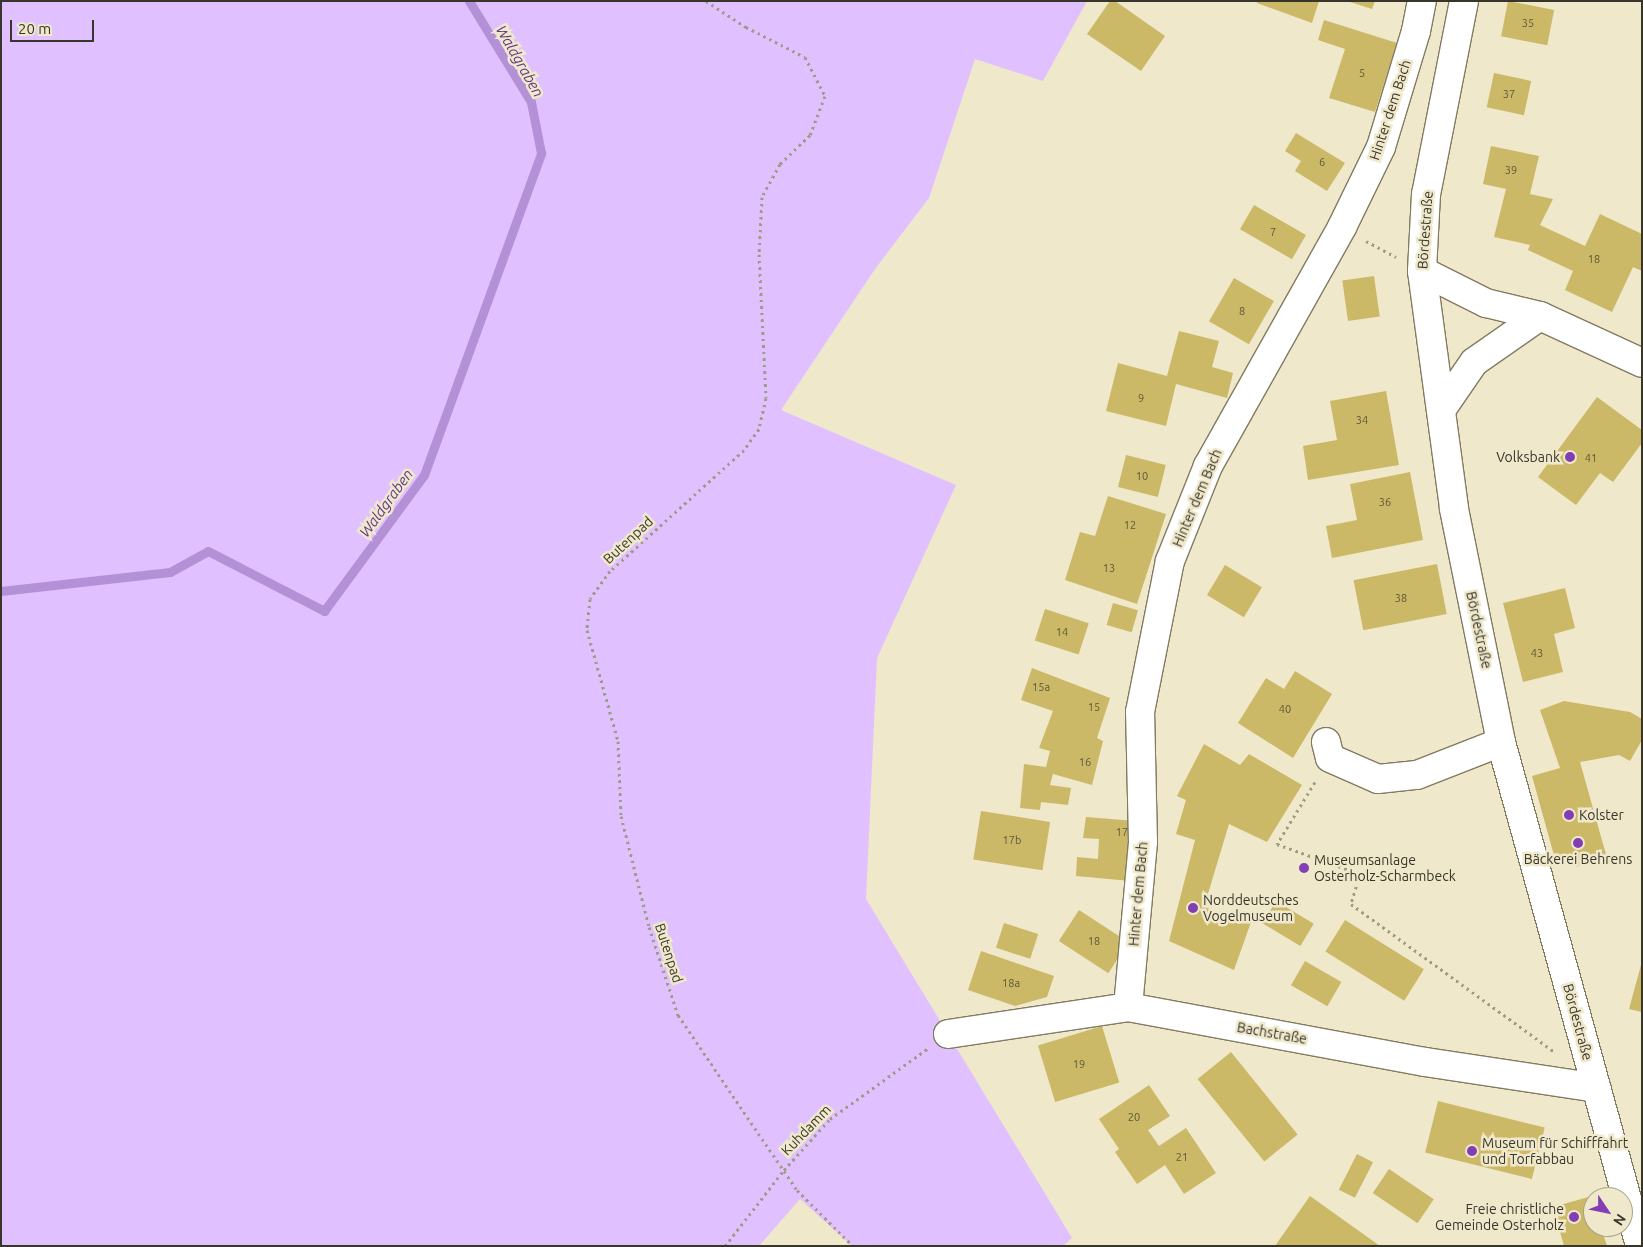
<!DOCTYPE html>
<html>
<head>
<meta charset="utf-8">
<style>
  body { margin:0 }
  #map { position:relative; width:1643px; height:1247px; overflow:hidden; background:#efe8cb; font-family:Ubuntu,sans-serif }
  div>[style] { position:absolute }
  [style*='--x'] { left:calc(var(--x)*1px); top:calc(var(--y)*1px); width:calc(var(--w)*1px); rotate:calc(var(--a)*1deg) }
  .green>* { inset:0; background:#e0c0ff }
  .stream>* { height:9px; margin:-4.5px; padding:0 4.5px; transform-origin:4.5px; border-radius:4.5px; background:#b491d6 }
  .building>* { inset:0; background:#cbb967; transform-origin:0 0 }
  .path>* { height:3px; margin-top:-1.5px; transform-origin:0; background:repeating-linear-gradient(90deg,#a09b85 0 2.5px,transparent 0 6.5px) }
  .roads { filter:drop-shadow(1px 0 #817b61) drop-shadow(-1px 0 #817b61) drop-shadow(0 1px #817b61) drop-shadow(0 -1px #817b61) }
  .minor>* { height:28px; margin:-14px; padding:0 14px; transform-origin:14px; border-radius:14px; background:#fff }
  .dots>* { width:14px; height:14px; translate:-50% -50%; box-sizing:border-box; border:2px solid #efe8cb; border-radius:50% }
  span { translate:-50% -50%; white-space:nowrap; text-align:center; line-height:1.15; -webkit-text-stroke:5px #efe8cb; paint-order:stroke }
  .number-label { font-size:11px; color:#5d5739 }
  .number-label span { -webkit-text-stroke-width:0 }
  .street-label { font-size:14px; color:#38362a }
  .poi-label { font-size:14px; color:#38362a }
  .right { translate:-100% -50%; text-align:right }
  .left { translate:0 -50%; text-align:left }
  .water-label { font-size:15px; color:#653789; font-style:italic }
  .frame { position:absolute; inset:0; border:2px solid #38362a; pointer-events:none }
  .north { position:absolute; left:1583px; top:1187px; width:50px; height:50px; box-sizing:border-box; background:#efe8cb; border:1px solid #a6a18b; border-radius:50%; rotate:124deg; font-size:14px; font-weight:700; line-height:20px; text-align:center; color:#38362a }
  .north::after { content:''; display:block; margin:auto; width:18px; height:22px; background:#813fb3; clip-path:polygon(50% 0,100% 100%,50% 72%,0 100%) }
  .scale { position:absolute; left:10px; top:20px; width:84px; height:22px; box-sizing:border-box; border:2px solid #38362a; border-top:0; padding-left:6px; font-size:15px; line-height:18px; white-space:nowrap; color:#38362a; -webkit-text-stroke:4px #efe8cb; paint-order:stroke }
</style>
</head>
<body>
<div id="map">
  <div class="green">
    <div style="clip-path:polygon(1px 1px,1087px 1px,1043px 81px,975px 59px,929px 198px,875px 269px,781px 410px,956px 485px,877px 658px,866px 899px,1072px 1238px,1063px 1246px,852px 1246px,800px 1199px,759px 1246px,1px 1246px)"></div>
  </div>
  <div class="stream">
    <div style="--x:1;--y:591;--w:170;--a:-6.4"></div>
    <div style="--x:170;--y:572;--w:43;--a:-28.9"></div>
    <div style="--x:208;--y:551;--w:131;--a:27.3"></div>
    <div style="--x:324;--y:611;--w:169;--a:-53.7"></div>
    <div style="--x:424;--y:475;--w:343;--a:-70"></div>
    <div style="--x:541;--y:153;--w:52;--a:-101.1"></div>
    <div style="--x:531;--y:102;--w:119;--a:-121.5"></div>
  </div>
  <div class="building">
    <div style="clip-path:polygon(1110px 1px,1115px 1px,1165px 36px,1141px 71px,1087px 34px)"></div>
    <div style="clip-path:polygon(1257px 1px,1319px 1px,1312px 23px,1257px 3px)"></div>
    <div style="clip-path:polygon(1347px 1px,1375px 1px,1372px 9px)"></div>
    <div style="left:1508px;top:1px;width:47px;height:36px;rotate:11deg"></div>
    <div style="clip-path:polygon(1324px 20px,1397px 43px,1375px 112px,1329px 98px,1345px 49px,1318px 40px)"></div>
    <div style="left:1494px;top:73px;width:38px;height:35px;rotate:12deg"></div>
    <div style="clip-path:polygon(1296px 133px,1345px 163px,1327px 191px,1295px 171px,1301px 161px,1285px 151px)"></div>
    <div style="clip-path:polygon(1491px 146px,1539px 156px,1530px 194px,1553px 199px,1540px 225px,1585px 246px,1600px 214px,1642px 234px,1642px 271px,1633px 267px,1612px 312px,1565px 290px,1573px 271px,1528px 250px,1530px 245px,1494px 237px,1506px 189px,1483px 184px)"></div>
    <div style="left:1254px;top:205px;width:60px;height:28px;rotate:30deg"></div>
    <div style="left:1374px;top:276px;width:41px;height:32px;rotate:82deg"></div>
    <div style="left:1234px;top:278px;width:46px;height:50px;rotate:30deg"></div>
    <div style="clip-path:polygon(1179px 331px,1219px 341px,1212px 367px,1233px 373px,1227px 398px,1176px 384px,1166px 426px,1106px 411px,1118px 363px,1167px 376px)"></div>
    <div style="clip-path:polygon(1386px 391px,1399px 465px,1308px 480px,1303px 446px,1337px 440px,1330px 401px)"></div>
    <div style="clip-path:polygon(1597px 397px,1642px 430px,1642px 443px,1613px 482px,1600px 473px,1576px 505px,1538px 477px)"></div>
    <div style="left:1126px;top:455px;width:41px;height:33px;rotate:14deg"></div>
    <div style="clip-path:polygon(1410px 472px,1423px 540px,1332px 558px,1326px 526px,1357px 520px,1350px 484px)"></div>
    <div style="clip-path:polygon(1108px 496px,1166px 514px,1137px 604px,1065px 580px,1080px 532px,1095px 536px)"></div>
    <div style="left:1437px;top:564px;width:51px;height:85px;rotate:79deg"></div>
    <div style="left:1225px;top:565px;width:43px;height:35px;rotate:31deg"></div>
    <div style="clip-path:polygon(1565px 588px,1575px 628px,1554px 634px,1563px 672px,1523px 682px,1503px 603px)"></div>
    <div style="left:1113px;top:603px;width:26px;height:23px;rotate:16deg"></div>
    <div style="left:1045px;top:609px;width:46px;height:33px;rotate:18deg"></div>
    <div style="clip-path:polygon(1032px 668px,1110px 698px,1097px 738px,1103px 741px,1092px 785px,1053px 774px,1050px 785px,1071px 788px,1068px 805px,1041px 802px,1040px 810px,1020px 808px,1024px 764px,1046px 767px,1050px 751px,1039px 748px,1053px 711px,1021px 700px)"></div>
    <div style="clip-path:polygon(1295px 671px,1332px 694px,1293px 758px,1238px 723px,1266px 678px,1284px 689px)"></div>
    <div style="clip-path:polygon(1564px 701px,1630px 712px,1642px 719px,1642px 740px,1630px 761px,1619px 755px,1580px 762px,1607px 858px,1576px 867px,1573px 854px,1555px 859px,1532px 776px,1560px 768px,1540px 710px)"></div>
    <div style="clip-path:polygon(1204px 744px,1240px 765px,1249px 754px,1302px 785px,1267px 842px,1229px 824px,1204px 907px,1251px 922px,1234px 970px,1169px 941px,1195px 840px,1176px 834px,1186px 800px,1177px 796px)"></div>
    <div style="left:981px;top:811px;width:70px;height:49px;rotate:9deg"></div>
    <div style="clip-path:polygon(1086px 817px,1135px 821px,1130px 881px,1076px 876px,1077px 857px,1098px 859px,1099px 839px,1083px 838px)"></div>
    <div style="left:1276px;top:901px;width:44px;height:26px;rotate:31deg"></div>
    <div style="left:1079px;top:910px;width:59px;height:37px;rotate:33deg"></div>
    <div style="left:1345px;top:920px;width:93px;height:37px;rotate:32deg"></div>
    <div style="left:1004px;top:923px;width:36px;height:26px;rotate:18deg"></div>
    <div style="clip-path:polygon(981px 951px,1054px 976px,1047px 997px,1015px 1006px,968px 990px)"></div>
    <div style="left:1305px;top:961px;width:42px;height:28px;rotate:30deg"></div>
    <div style="clip-path:polygon(1641px 965px,1642px 965px,1642px 1012px,1629px 1009px)"></div>
    <div style="left:1102px;top:1026px;width:59px;height:67px;rotate:73deg"></div>
    <div style="left:1231px;top:1052px;width:106px;height:43px;rotate:51deg"></div>
    <div style="clip-path:polygon(1149px 1085px,1170px 1116px,1148px 1130px,1159px 1146px,1186px 1128px,1216px 1173px,1184px 1194px,1165px 1165px,1137px 1184px,1115px 1152px,1119px 1149px,1099px 1119px)"></div>
    <div style="left:1438px;top:1101px;width:110px;height:53px;rotate:14deg"></div>
    <div style="left:1357px;top:1154px;width:18px;height:40px;rotate:27deg"></div>
    <div style="left:1389px;top:1169px;width:54px;height:29px;rotate:34deg"></div>
    <div style="clip-path:polygon(1310px 1196px,1380px 1246px,1275px 1246px)"></div>
    <div style="clip-path:polygon(1592px 1196px,1593px 1227px,1601px 1227px,1607px 1246px,1564px 1246px,1553px 1207px)"></div>
  </div>
  <div class="path">
    <div style="--x:706;--y:1;--w:48;--a:33"></div>
    <div style="--x:746;--y:27;--w:66;--a:27"></div>
    <div style="--x:805;--y:57;--w:44;--a:62.9"></div>
    <div style="--x:825;--y:96;--w:42;--a:111"></div>
    <div style="--x:810;--y:135;--w:42;--a:136"></div>
    <div style="--x:780;--y:164;--w:38;--a:119"></div>
    <div style="--x:762;--y:197;--w:57;--a:93"></div>
    <div style="--x:759;--y:254;--w:144;--a:87.2"></div>
    <div style="--x:766;--y:398;--w:32;--a:103"></div>
    <div style="--x:759;--y:429;--w:26;--a:126"></div>
    <div style="--x:744;--y:450;--w:181;--a:137.9"></div>
    <div style="--x:610;--y:571;--w:34;--a:126"></div>
    <div style="--x:590;--y:599;--w:31;--a:96"></div>
    <div style="--x:587;--y:630;--w:115;--a:74.4"></div>
    <div style="--x:618;--y:741;--w:75;--a:87.7"></div>
    <div style="--x:621;--y:816;--w:114;--a:75.8"></div>
    <div style="--x:649;--y:927;--w:93;--a:71.8"></div>
    <div style="--x:678;--y:1015;--w:212;--a:55.8"></div>
    <div style="--x:797;--y:1190;--w:79;--a:45"></div>
    <div style="--x:1366;--y:241;--w:34;--a:28"></div>
    <div style="--x:1315;--y:782;--w:73;--a:121.5"></div>
    <div style="--x:1277;--y:844;--w:88;--a:19.9"></div>
    <div style="--x:1360;--y:874;--w:31;--a:107"></div>
    <div style="--x:1351;--y:904;--w:253;--a:36"></div>
    <div style="--x:725;--y:1246;--w:96;--a:-52.2"></div>
    <div style="--x:784;--y:1170;--w:69;--a:-48"></div>
    <div style="--x:830;--y:1119;--w:120;--a:-35.8"></div>
  </div>
  <div class="roads">
    <div class="minor">
      <div style="--x:1464;--y:1;--w:197;--a:101.1"></div>
      <div style="--x:1426;--y:194;--w:77;--a:93"></div>
      <div style="--x:1422;--y:271;--w:240;--a:82.3"></div>
      <div style="--x:1454;--y:509;--w:238;--a:78.6"></div>
      <div style="--x:1501;--y:742;--w:523;--a:74.58"></div>
      <div style="--x:1422;--y:271;--w:72;--a:26.6"></div>
      <div style="--x:1486;--y:303;--w:56;--a:13.5"></div>
      <div style="--x:1540;--y:316;--w:112;--a:24.7"></div>
      <div style="--x:1441;--y:410;--w:58;--a:-55.5"></div>
      <div style="--x:1474;--y:362;--w:80;--a:-34.9"></div>
      <div style="--x:1326;--y:742;--w:16;--a:76"></div>
      <div style="--x:1330;--y:758;--w:52;--a:23.6"></div>
      <div style="--x:1378;--y:779;--w:39;--a:-6"></div>
      <div style="--x:1417;--y:775;--w:90;--a:-21.4"></div>
      <div style="--x:1128;--y:1007;--w:166;--a:-84.8"></div>
      <div style="--x:1143;--y:842;--w:130;--a:-91.3"></div>
      <div style="--x:1140;--y:712;--w:154;--a:-78.8"></div>
      <div style="--x:1170;--y:561;--w:102;--a:-68.2"></div>
      <div style="--x:1208;--y:466;--w:274;--a:-60.7"></div>
      <div style="--x:1342;--y:227;--w:89;--a:-64"></div>
      <div style="--x:1381;--y:147;--w:121;--a:-73.2"></div>
      <div style="--x:1416;--y:31;--w:31;--a:-79"></div>
      <div style="--x:948;--y:1034;--w:182;--a:-8.5"></div>
      <div style="--x:1128;--y:1007;--w:302;--a:10.5"></div>
      <div style="--x:1425;--y:1062;--w:173;--a:8.6"></div>
    </div>
  </div>
  <div class="dots">
    <div style="left:1570px;top:457px;background:#813fb3"></div>
    <div style="left:1569px;top:815px;background:#813fb3"></div>
    <div style="left:1578px;top:843px;background:#813fb3"></div>
    <div style="left:1304px;top:868px;background:#813fb3"></div>
    <div style="left:1193px;top:908px;background:#813fb3"></div>
    <div style="left:1472px;top:1151px;background:#813fb3"></div>
    <div style="left:1574px;top:1217px;background:#813fb3"></div>
  </div>
  <div class="number-label">
    <span style="left:1528px;top:23px">35</span>
    <span style="left:1362px;top:73px">5</span>
    <span style="left:1509px;top:94px">37</span>
    <span style="left:1322px;top:162px">6</span>
    <span style="left:1511px;top:170px">39</span>
    <span style="left:1273px;top:232px">7</span>
    <span style="left:1594px;top:259px">18</span>
    <span style="left:1242px;top:311px">8</span>
    <span style="left:1141px;top:398px">9</span>
    <span style="left:1362px;top:420px">34</span>
    <span style="left:1591px;top:458px">41</span>
    <span style="left:1142px;top:476px">10</span>
    <span style="left:1385px;top:502px">36</span>
    <span style="left:1130px;top:525px">12</span>
    <span style="left:1109px;top:568px">13</span>
    <span style="left:1401px;top:598px">38</span>
    <span style="left:1062px;top:632px">14</span>
    <span style="left:1537px;top:653px">43</span>
    <span style="left:1041px;top:687px">15a</span>
    <span style="left:1094px;top:707px">15</span>
    <span style="left:1285px;top:709px">40</span>
    <span style="left:1085px;top:762px">16</span>
    <span style="left:1122px;top:832px">17</span>
    <span style="left:1012px;top:840px">17b</span>
    <span style="left:1094px;top:941px">18</span>
    <span style="left:1011px;top:983px">18a</span>
    <span style="left:1079px;top:1064px">19</span>
    <span style="left:1134px;top:1117px">20</span>
    <span style="left:1182px;top:1157px">21</span>
  </div>
  <div class="street-label">
    <span style="left:1390px;top:110px;rotate:-72deg">Hinter dem Bach</span>
    <span style="left:1425px;top:230px;rotate:-86deg">Bördestraße</span>
    <span style="left:1197px;top:498px;rotate:-67deg">Hinter dem Bach</span>
    <span style="left:628px;top:540px;rotate:-43deg">Butenpad</span>
    <span style="left:1479px;top:630px;rotate:78deg">Bördestraße</span>
    <span style="left:1138px;top:894px;rotate:-85deg">Hinter dem Bach</span>
    <span style="left:669px;top:953px;rotate:72deg">Butenpad</span>
    <span style="left:1578px;top:1022px;rotate:75deg">Bördestraße</span>
    <span style="left:1272px;top:1033px;rotate:10deg">Bachstraße</span>
    <span style="left:806px;top:1130px;rotate:-46deg">Kuhdamm</span>
  </div>
  <div class="poi-label">
    <span class="right" style="left:1560px;top:457px">Volksbank</span>
    <span class="left" style="left:1579px;top:815px">Kolster</span>
    <span style="left:1578px;top:859px">Bäckerei Behrens</span>
    <span class="left" style="left:1314px;top:868px">Museumsanlage<br>Osterholz-Scharmbeck</span>
    <span class="left" style="left:1203px;top:908px">Norddeutsches<br>Vogelmuseum</span>
    <span class="left" style="left:1482px;top:1151px">Museum für Schifffahrt<br>und Torfabbau</span>
    <span class="right" style="left:1564px;top:1217px">Freie christliche<br>Gemeinde Osterholz</span>
  </div>
  <div class="water-label">
    <span style="left:520px;top:61px;rotate:60deg">Waldgraben</span>
    <span style="left:386px;top:503px;rotate:-54deg">Waldgraben</span>
  </div>
  <div class="frame"></div>
  <div class="north">N</div>
  <div class="scale">20 m</div>
</div>
</body>
</html>
